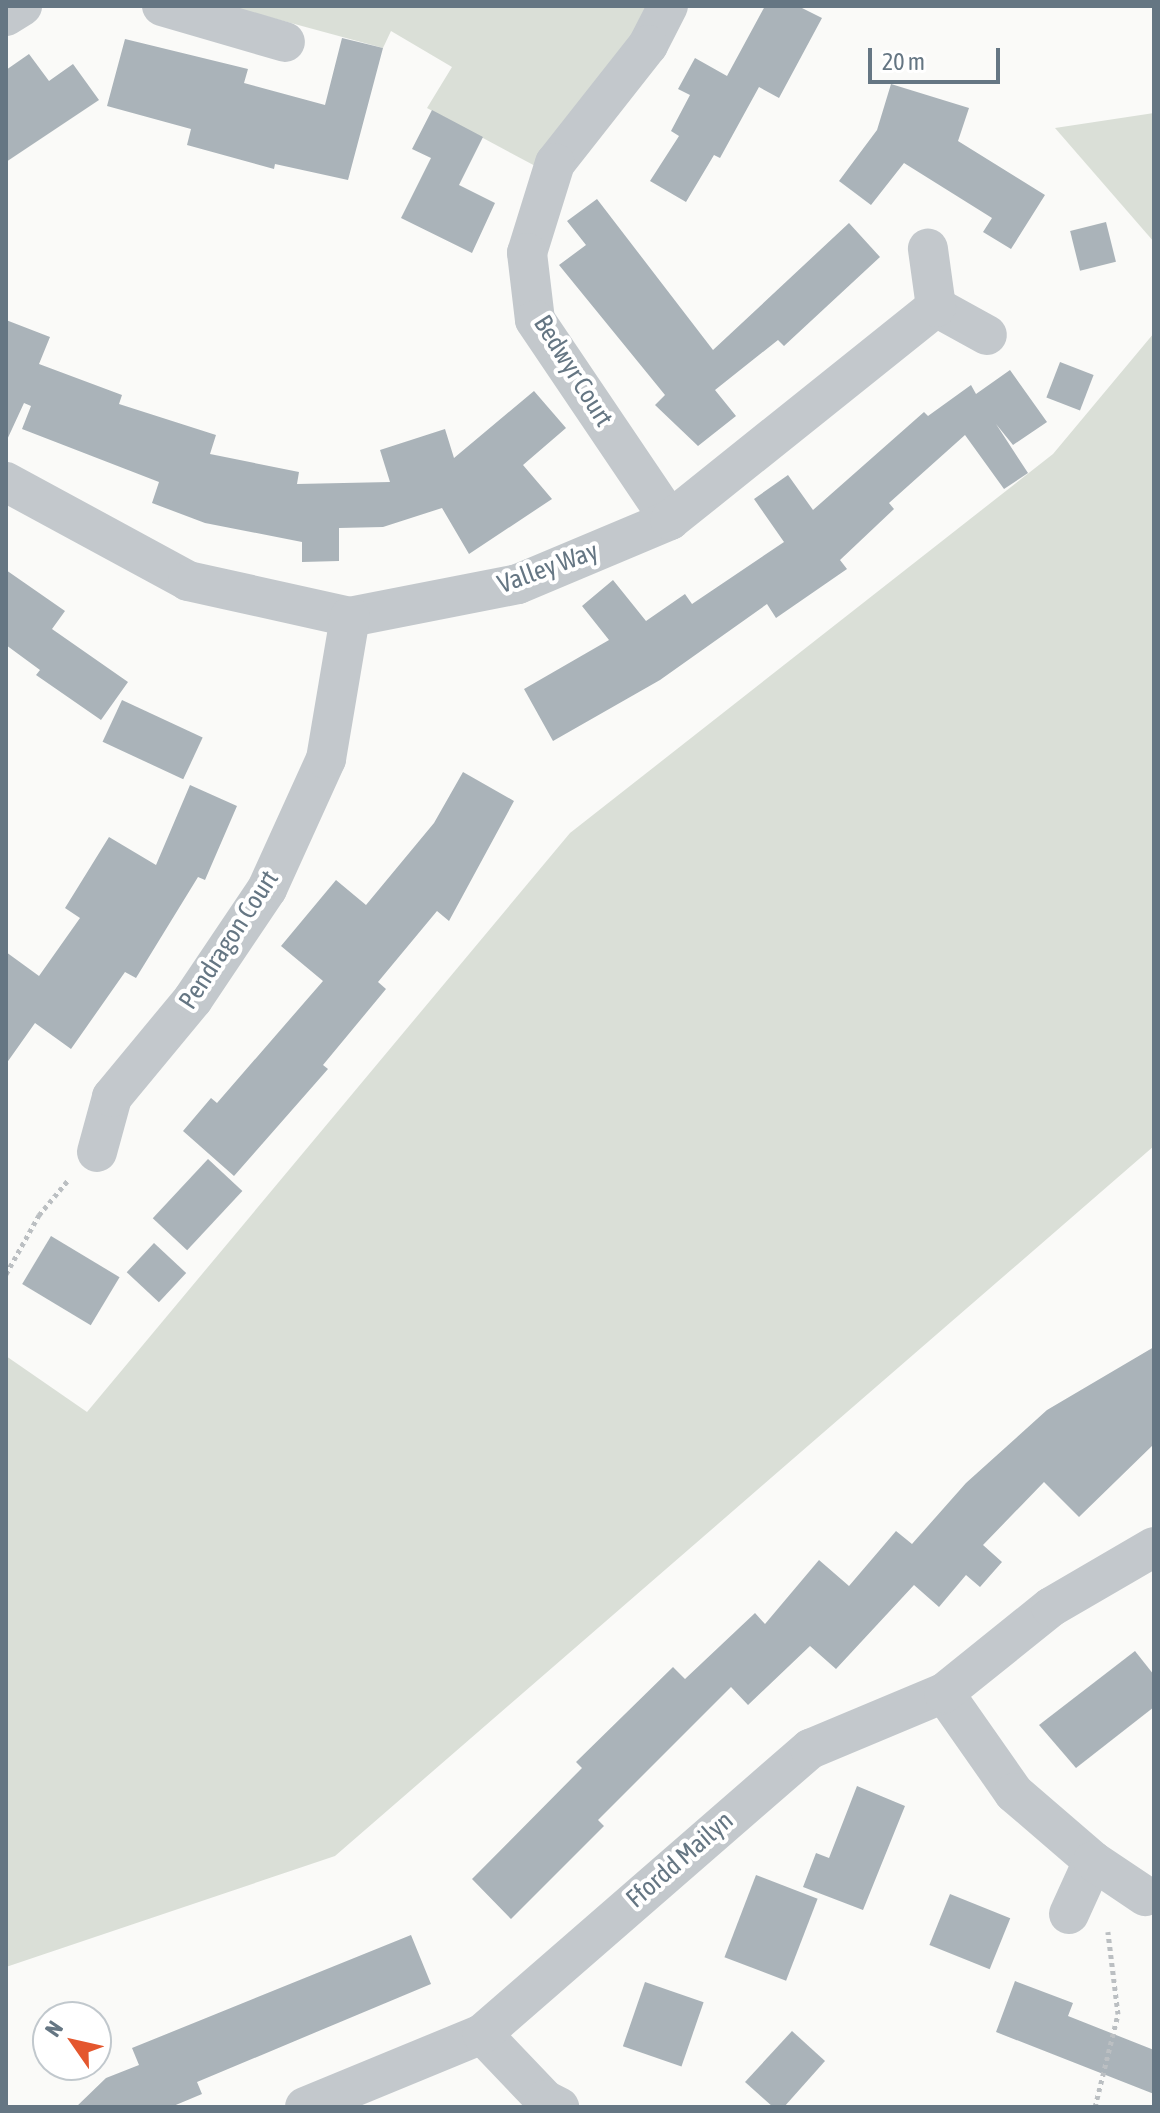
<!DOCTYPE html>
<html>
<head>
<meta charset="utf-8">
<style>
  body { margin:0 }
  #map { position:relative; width:1160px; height:2113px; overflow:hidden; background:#fafaf8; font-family:"Asap Condensed",sans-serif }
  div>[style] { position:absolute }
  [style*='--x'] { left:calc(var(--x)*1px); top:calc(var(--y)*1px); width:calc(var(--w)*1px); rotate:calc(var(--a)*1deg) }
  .green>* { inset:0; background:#dadfd7 }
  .building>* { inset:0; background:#aab3b9; transform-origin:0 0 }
  .path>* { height:5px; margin-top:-2.5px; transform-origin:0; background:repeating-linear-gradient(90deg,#bbbfc2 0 4px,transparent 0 8px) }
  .street>* { height:40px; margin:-20px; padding:0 20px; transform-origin:20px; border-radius:20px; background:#c3c8cc }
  span { translate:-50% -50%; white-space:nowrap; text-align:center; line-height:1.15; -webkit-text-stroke:8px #fff; paint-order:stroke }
  .street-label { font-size:26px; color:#657683 }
  .frame { position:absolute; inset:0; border:8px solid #657683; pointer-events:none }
  .north { position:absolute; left:32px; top:2001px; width:80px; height:80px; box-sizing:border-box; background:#fff; border:2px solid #c1c8cd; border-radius:50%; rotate:304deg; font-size:22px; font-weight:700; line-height:32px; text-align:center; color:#657683 }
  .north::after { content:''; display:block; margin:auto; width:28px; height:36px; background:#e4572e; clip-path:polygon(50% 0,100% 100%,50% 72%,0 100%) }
  .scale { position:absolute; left:868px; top:48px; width:132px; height:36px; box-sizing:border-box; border:4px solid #657683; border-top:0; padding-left:10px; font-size:24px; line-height:28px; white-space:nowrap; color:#657683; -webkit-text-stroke:6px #fff; paint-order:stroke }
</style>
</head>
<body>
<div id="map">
  <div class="green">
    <div style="clip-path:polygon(228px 6px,655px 6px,539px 168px,427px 108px,452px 67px,391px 31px,383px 48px)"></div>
    <div style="clip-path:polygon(1154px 113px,1154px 242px,1055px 128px)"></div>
    <div style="clip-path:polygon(1154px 333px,1154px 1146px,335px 1856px,6px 1967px,6px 1356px,87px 1412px,570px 833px,1053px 454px)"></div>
  </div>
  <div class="building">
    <div style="clip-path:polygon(765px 6px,798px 6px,822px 18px,779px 98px,759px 87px,720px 158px,714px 155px,686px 202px,650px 181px,679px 136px,671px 131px,690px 95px,678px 89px,695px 58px,727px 76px)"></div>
    <div style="clip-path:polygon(342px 38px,383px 48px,348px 180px,275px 164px,274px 169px,187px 145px,191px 129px,107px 106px,125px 39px,248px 69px,244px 83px,325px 105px)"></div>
    <div style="clip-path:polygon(29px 54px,49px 81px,73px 64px,99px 100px,6px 162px,6px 70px)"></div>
    <div style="clip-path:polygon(891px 84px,969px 108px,958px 141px,1045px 195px,1011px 249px,983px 232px,992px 218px,904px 163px,871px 205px,839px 181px,877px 130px)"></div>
    <div style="clip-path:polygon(432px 110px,483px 137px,459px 185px,495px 203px,472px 253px,401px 218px,431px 158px,412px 149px)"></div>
    <div style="clip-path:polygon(597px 199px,713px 350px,849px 223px,880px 257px,784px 346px,778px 340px,715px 390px,736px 416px,698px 446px,655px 405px,665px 395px,559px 265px,586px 245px,567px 221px)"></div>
    <div style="left:1106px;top:222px;width:41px;height:37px;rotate:76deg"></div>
    <div style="clip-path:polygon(6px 320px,50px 337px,39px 364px,122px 395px,119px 404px,216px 435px,210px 454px,299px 472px,297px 484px,390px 482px,380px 450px,445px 429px,454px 458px,534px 391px,566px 428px,523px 465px,552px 499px,469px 554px,442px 508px,383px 527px,339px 528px,339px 561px,302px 562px,302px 542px,205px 523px,152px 503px,159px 482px,22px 429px,31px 406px,24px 403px,6px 442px)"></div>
    <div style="left:1060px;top:362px;width:36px;height:38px;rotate:21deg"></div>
    <div style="clip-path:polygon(1010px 370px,1047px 422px,1013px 445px,996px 424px,1028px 473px,1004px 489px,965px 435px,889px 503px,894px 509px,840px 560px,847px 569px,776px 618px,767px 604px,660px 680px,553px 741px,524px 689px,609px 640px,582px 606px,613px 580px,646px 621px,685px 594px,692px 604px,784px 542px,754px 499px,788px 475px,813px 510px,924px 412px,928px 416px,971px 385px,976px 394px)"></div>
    <div style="clip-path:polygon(6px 570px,65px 611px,52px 629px,128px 682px,101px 720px,36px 675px,40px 670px,6px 645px)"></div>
    <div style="left:122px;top:700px;width:89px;height:46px;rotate:25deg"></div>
    <div style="clip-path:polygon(463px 772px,514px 801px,449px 921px,437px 911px,378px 982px,386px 989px,323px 1065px,328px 1069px,234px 1176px,183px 1131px,211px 1098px,217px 1103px,323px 981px,281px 946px,336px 880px,366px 905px,434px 823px)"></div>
    <div style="clip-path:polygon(190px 785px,237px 806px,205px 880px,198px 877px,136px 978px,125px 972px,71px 1049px,35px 1023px,6px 1064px,6px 952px,39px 976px,80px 918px,65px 908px,109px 837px,156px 865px)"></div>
    <div style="left:208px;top:1159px;width:47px;height:81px;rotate:43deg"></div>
    <div style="left:51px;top:1236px;width:80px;height:56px;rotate:31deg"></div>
    <div style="left:154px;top:1243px;width:44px;height:40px;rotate:43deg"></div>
    <div style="clip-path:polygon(1154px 1347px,1154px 1444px,1079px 1517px,1044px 1482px,983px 1545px,1002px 1562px,980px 1587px,966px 1575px,939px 1607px,914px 1585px,836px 1669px,810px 1646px,748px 1705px,731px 1687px,598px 1820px,604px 1826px,511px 1919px,472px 1879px,582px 1768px,576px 1762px,673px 1667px,685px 1679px,755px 1613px,765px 1624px,819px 1560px,849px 1586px,896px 1531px,912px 1544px,966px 1483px,1047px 1410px)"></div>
    <div style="clip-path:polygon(1135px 1651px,1154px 1675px,1154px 1707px,1076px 1768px,1039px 1725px)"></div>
    <div style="clip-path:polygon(857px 1786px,905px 1806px,863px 1910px,803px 1887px,816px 1853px,829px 1858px)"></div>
    <div style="left:756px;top:1875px;width:66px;height:88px;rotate:21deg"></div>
    <div style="left:950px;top:1894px;width:65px;height:55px;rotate:22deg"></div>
    <div style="clip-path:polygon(411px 1935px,431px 1984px,197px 2082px,202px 2094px,171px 2107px,76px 2107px,106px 2078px,139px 2065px,132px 2048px)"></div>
    <div style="clip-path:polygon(1015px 1981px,1073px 2003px,1068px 2016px,1154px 2050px,1154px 2094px,996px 2032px)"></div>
    <div style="left:645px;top:1982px;width:62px;height:68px;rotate:19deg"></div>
    <div style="clip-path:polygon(792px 2031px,825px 2061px,784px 2107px,773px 2107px,745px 2082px)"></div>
  </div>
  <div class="path">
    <div style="--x:6;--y:1274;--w:68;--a:-60.8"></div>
    <div style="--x:39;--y:1215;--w:47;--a:-50.2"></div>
    <div style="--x:1095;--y:2107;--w:96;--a:-76.1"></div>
    <div style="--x:1118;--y:2014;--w:83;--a:-97"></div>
  </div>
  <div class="street">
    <div style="--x:162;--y:6;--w:128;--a:16.3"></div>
    <div style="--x:668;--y:6;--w:44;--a:117.1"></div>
    <div style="--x:648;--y:45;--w:150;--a:128.2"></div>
    <div style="--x:555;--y:163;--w:94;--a:107.3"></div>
    <div style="--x:527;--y:253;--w:67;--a:83.2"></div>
    <div style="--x:535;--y:320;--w:241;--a:56"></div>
    <div style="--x:6;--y:16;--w:19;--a:-32"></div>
    <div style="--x:936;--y:307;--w:58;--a:28.8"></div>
    <div style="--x:6;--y:482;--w:207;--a:28.5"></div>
    <div style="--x:188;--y:581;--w:166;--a:12.5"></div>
    <div style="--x:350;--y:617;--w:171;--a:-11.1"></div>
    <div style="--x:518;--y:584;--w:165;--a:-22.8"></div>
    <div style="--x:670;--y:520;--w:341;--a:-38.7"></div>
    <div style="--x:936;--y:307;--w:59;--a:-97.9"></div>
    <div style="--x:97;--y:1152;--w:57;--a:-74.7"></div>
    <div style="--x:112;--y:1097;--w:127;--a:-50.4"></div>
    <div style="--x:193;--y:999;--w:133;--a:-56.1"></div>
    <div style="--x:267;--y:889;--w:143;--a:-65.6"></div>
    <div style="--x:326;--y:759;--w:144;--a:-80.4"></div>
    <div style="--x:944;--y:1693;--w:122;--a:55"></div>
    <div style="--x:1014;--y:1793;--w:104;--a:40.7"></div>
    <div style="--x:1069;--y:1914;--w:58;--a:-65.6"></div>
    <div style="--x:1093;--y:1861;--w:63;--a:33.9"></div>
    <div style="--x:482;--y:2034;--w:91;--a:46.3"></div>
    <div style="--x:545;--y:2100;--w:16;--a:27"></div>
    <div style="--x:305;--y:2107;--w:191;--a:-22.4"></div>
    <div style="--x:482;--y:2034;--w:435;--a:-41"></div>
    <div style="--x:810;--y:1749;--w:145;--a:-22.7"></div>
    <div style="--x:944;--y:1693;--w:137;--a:-38.8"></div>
    <div style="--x:1051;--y:1607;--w:119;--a:-30.2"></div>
  </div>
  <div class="street-label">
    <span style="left:573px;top:371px;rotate:58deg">Bedwyr Court</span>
    <span style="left:548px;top:568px;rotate:-20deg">Valley Way</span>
    <span style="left:229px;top:940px;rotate:-57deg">Pendragon Court</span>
    <span style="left:680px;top:1860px;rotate:-41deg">Ffordd Mailyn</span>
  </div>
  <div class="frame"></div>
  <div class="north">N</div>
  <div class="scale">20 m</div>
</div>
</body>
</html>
